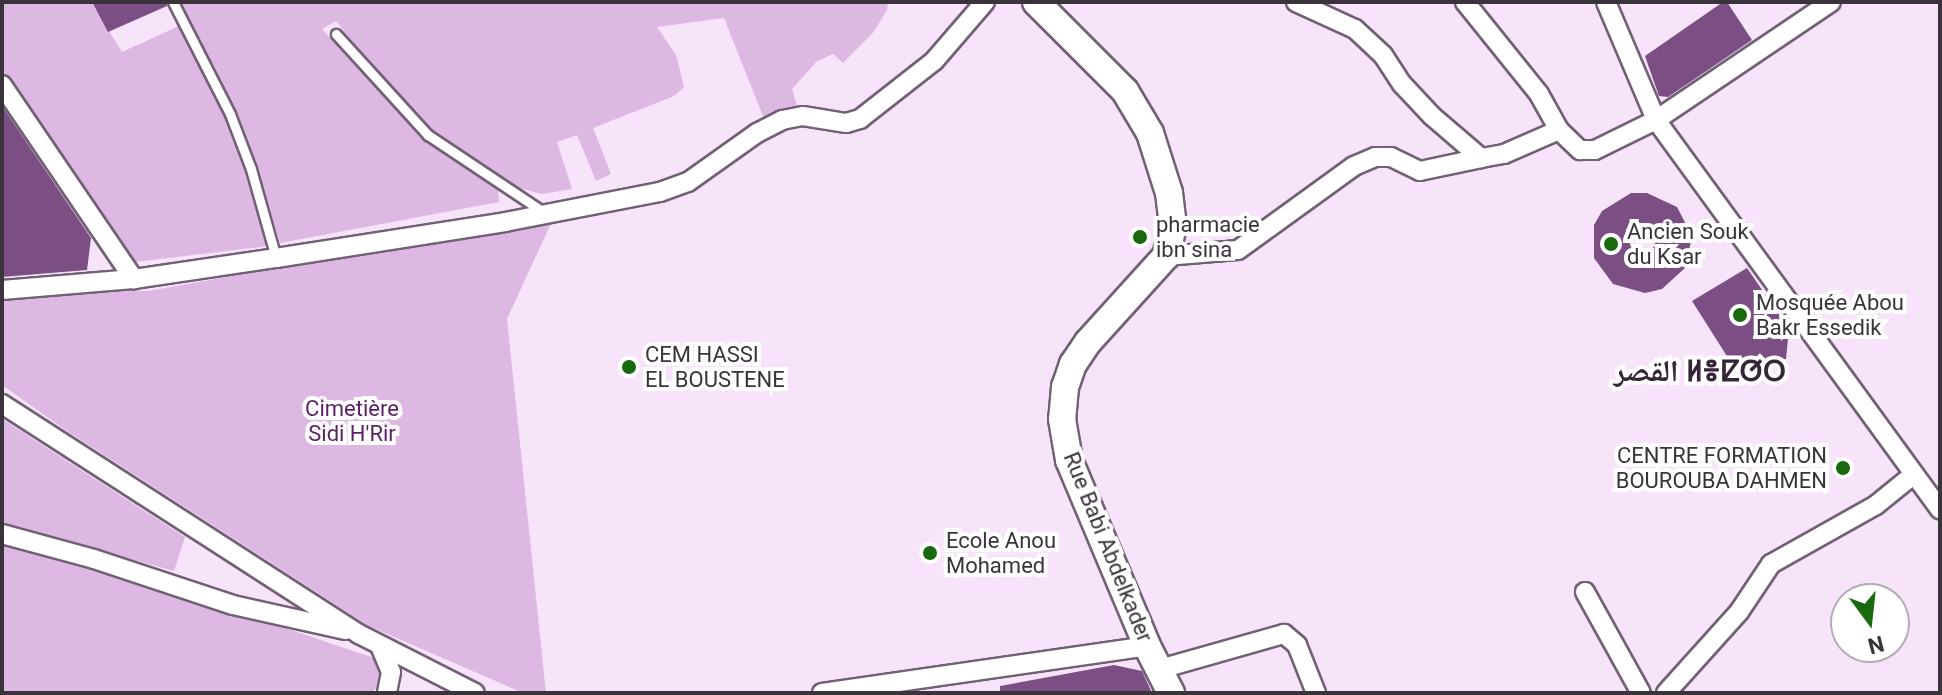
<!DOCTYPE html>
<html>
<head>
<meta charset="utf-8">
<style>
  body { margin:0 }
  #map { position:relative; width:1942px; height:695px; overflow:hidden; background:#f7e3fa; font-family:Roboto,"Noto Naskh Arabic","Noto Sans Tifinagh",sans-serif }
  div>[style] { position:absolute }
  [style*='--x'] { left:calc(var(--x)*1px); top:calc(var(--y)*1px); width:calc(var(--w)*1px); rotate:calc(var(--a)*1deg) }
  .green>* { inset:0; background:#ddb8e3 }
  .building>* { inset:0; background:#7c4f84 }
  .roads { filter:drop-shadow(2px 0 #726175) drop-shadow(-2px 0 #726175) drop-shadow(0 2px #726175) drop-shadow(0 -2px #726175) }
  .lane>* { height:9px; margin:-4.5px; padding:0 4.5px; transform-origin:4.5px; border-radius:4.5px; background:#fff }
  .street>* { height:18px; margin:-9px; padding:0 9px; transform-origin:9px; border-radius:9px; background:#fff }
  .secondary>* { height:26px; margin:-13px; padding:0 13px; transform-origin:13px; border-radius:13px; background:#fff }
  .dots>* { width:22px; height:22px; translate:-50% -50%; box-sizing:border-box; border:4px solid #fff; border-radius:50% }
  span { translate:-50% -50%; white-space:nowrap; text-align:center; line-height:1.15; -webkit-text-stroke:8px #fff; paint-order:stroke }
  .poi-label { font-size:22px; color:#3b333c }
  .left { translate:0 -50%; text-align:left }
  .right { translate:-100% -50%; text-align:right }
  .park-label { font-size:22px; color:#5b1f65 }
  .street-label { font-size:22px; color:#3b333c }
  .district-label { font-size:30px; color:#342537; font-weight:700 }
  .frame { position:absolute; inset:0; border:4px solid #3b333c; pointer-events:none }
  .north { position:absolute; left:1830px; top:583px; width:80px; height:80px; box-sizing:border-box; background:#fff; border:2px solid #b1adb1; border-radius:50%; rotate:165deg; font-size:22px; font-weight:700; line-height:32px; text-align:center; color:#3b333c }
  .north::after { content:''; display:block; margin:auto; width:28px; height:36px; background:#196a0e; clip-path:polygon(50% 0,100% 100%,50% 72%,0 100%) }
</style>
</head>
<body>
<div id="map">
  <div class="green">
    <div style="clip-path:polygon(2px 2px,91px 2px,122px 52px,179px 26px,221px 106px,250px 180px,268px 246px,135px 262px,2px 74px)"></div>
    <div style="clip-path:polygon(180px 2px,888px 2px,887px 10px,872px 34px,843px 63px,833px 54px,817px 61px,792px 89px,800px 116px,765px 121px,724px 18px,657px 27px,676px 55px,684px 87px,674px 96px,593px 128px,611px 174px,596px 181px,577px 135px,557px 142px,572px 189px,542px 194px,515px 187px,438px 137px,404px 105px,336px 21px,322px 29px,416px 133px,498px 187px,499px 202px,280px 243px,260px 177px,231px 103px)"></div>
    <div style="clip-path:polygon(553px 219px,507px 319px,546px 693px,523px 693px,369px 626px,67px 431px,2px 385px,2px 300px,103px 291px,148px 291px)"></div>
    <div style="clip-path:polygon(2px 419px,185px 537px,174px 571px,2px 524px)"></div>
    <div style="clip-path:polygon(2px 543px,172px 590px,380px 660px,379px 686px,371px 693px,2px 693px)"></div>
  </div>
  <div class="building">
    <div style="clip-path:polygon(92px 2px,166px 2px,167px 6px,108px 32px)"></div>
    <div style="clip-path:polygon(1723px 2px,1727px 2px,1752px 40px,1668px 97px,1659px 96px,1645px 56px)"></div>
    <div style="clip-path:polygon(2px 106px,91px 238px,87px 270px,2px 277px)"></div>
    <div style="clip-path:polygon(evenodd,1631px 193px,1647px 193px,1677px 207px,1692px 236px,1686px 267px,1662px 289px,1645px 293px,1613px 284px,1594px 258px,1594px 225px,1602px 211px,1631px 193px,1640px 228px,1651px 230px,1654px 238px,1655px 246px,1647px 253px,1632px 251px,1628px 237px,1640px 228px)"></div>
    <div style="clip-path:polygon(1747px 268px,1789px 329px,1786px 359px,1737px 372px,1692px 301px)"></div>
    <div style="clip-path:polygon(1114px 665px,1142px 671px,1152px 693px,1000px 693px,1000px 686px)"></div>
  </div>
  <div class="roads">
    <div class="lane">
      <div style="--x:173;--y:2;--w:126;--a:63"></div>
      <div style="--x:230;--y:114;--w:59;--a:69.1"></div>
      <div style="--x:251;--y:169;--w:92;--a:74.3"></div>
      <div style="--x:336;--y:34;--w:137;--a:47.7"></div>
      <div style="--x:428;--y:135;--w:141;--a:33.7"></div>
    </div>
    <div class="street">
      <div style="--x:1296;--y:2;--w:65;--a:24.6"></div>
      <div style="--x:1355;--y:29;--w:38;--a:43"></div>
      <div style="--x:1383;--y:55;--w:35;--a:57"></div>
      <div style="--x:1402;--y:84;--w:44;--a:46.8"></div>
      <div style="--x:1432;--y:116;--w:65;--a:40.6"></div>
      <div style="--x:1481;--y:158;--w:23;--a:-10"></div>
      <div style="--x:1504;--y:154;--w:60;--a:-23.6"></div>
      <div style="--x:1559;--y:130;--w:29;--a:44"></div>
      <div style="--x:1580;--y:150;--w:15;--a:0"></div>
      <div style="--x:1595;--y:150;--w:68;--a:-26.2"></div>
      <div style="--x:1656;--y:120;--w:211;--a:-34"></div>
      <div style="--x:1465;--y:2;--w:118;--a:51.2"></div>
      <div style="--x:1539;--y:94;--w:41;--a:60.9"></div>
      <div style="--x:1606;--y:2;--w:128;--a:67"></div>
      <div style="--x:1656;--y:120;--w:482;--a:53.9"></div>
      <div style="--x:2;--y:85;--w:235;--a:55.8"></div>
      <div style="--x:1166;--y:256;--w:72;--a:-4.8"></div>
      <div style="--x:1238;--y:250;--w:143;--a:-35.9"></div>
      <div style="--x:1354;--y:166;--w:23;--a:-23"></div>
      <div style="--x:1375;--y:157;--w:16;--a:0"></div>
      <div style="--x:1391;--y:157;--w:32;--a:26"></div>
      <div style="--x:1420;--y:171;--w:62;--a:-12"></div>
      <div style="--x:2;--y:290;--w:132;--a:-4.8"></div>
      <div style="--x:134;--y:279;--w:144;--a:-8.4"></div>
      <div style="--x:276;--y:258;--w:232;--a:-8.9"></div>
      <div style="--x:505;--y:222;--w:158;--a:-11"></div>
      <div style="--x:660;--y:192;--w:30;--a:-20"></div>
      <div style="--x:688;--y:182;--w:85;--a:-35.4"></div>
      <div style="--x:757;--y:133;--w:28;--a:-27"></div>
      <div style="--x:782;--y:120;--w:21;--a:-11"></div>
      <div style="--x:803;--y:116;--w:44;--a:9.2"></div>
      <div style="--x:846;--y:123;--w:15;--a:-16"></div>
      <div style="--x:860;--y:119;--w:94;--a:-38.1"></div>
      <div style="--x:934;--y:61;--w:78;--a:-49.2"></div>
      <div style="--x:2;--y:404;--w:425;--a:32.8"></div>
      <div style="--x:359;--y:634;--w:130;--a:27"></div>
      <div style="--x:2;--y:534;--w:95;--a:15.2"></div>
      <div style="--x:94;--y:559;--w:146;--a:18.3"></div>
      <div style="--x:233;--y:605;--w:115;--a:12.6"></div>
      <div style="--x:1585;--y:592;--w:115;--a:61"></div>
      <div style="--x:380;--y:646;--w:28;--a:67"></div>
      <div style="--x:391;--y:672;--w:21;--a:101"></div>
      <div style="--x:1160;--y:669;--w:129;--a:-15.8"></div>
      <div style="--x:1284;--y:634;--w:17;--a:40"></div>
      <div style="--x:1297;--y:645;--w:52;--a:68.4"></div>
      <div style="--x:822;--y:693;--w:328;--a:-8.2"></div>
      <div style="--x:1666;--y:693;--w:109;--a:-48"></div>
      <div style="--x:1739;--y:612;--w:58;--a:-56.3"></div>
      <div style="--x:1771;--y:564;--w:120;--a:-29.3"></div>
      <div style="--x:1876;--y:505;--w:46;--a:-38.9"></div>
    </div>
    <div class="secondary">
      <div style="--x:1036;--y:2;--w:126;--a:45"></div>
      <div style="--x:1125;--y:91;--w:49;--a:59.2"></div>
      <div style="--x:1150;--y:133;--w:63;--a:72.4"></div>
      <div style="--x:1169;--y:193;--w:33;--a:83"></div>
      <div style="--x:1173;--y:226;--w:31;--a:103"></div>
      <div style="--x:1166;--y:256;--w:116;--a:132.2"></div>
      <div style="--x:1088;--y:342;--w:27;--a:124"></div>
      <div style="--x:1073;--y:364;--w:24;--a:109"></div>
      <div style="--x:1065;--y:387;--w:32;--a:95"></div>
      <div style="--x:1062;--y:419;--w:42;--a:80.3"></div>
      <div style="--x:1069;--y:460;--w:202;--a:67.2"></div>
      <div style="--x:1147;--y:646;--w:53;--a:62.9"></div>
    </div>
  </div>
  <div class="dots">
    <div style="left:1140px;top:237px;background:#196a0e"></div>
    <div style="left:1611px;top:244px;background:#196a0e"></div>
    <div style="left:1740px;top:315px;background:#196a0e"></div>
    <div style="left:629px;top:367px;background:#196a0e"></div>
    <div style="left:1843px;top:468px;background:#196a0e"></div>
    <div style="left:930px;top:553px;background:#196a0e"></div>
  </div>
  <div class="poi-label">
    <span class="left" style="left:1156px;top:237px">pharmacie<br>ibn sina</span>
    <span class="left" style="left:1627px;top:244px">Ancien Souk<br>du Ksar</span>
    <span class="left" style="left:1756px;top:315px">Mosquée Abou<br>Bakr Essedik</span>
    <span class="left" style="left:645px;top:367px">CEM HASSI<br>EL BOUSTENE</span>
    <span class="right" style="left:1827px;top:468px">CENTRE FORMATION<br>BOUROUBA DAHMEN</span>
    <span class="left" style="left:946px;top:553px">Ecole Anou<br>Mohamed</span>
  </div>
  <div class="park-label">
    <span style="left:352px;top:421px">Cimetière<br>Sidi H'Rir</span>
  </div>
  <div class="street-label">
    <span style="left:1108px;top:547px;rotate:68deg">Rue Babi Abdelkader</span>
  </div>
  <div class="district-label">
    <span style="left:1700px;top:371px">القصر ⵍⴻⵇⵚⵔ</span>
  </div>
  <div class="frame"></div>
  <div class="north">N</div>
</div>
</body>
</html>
